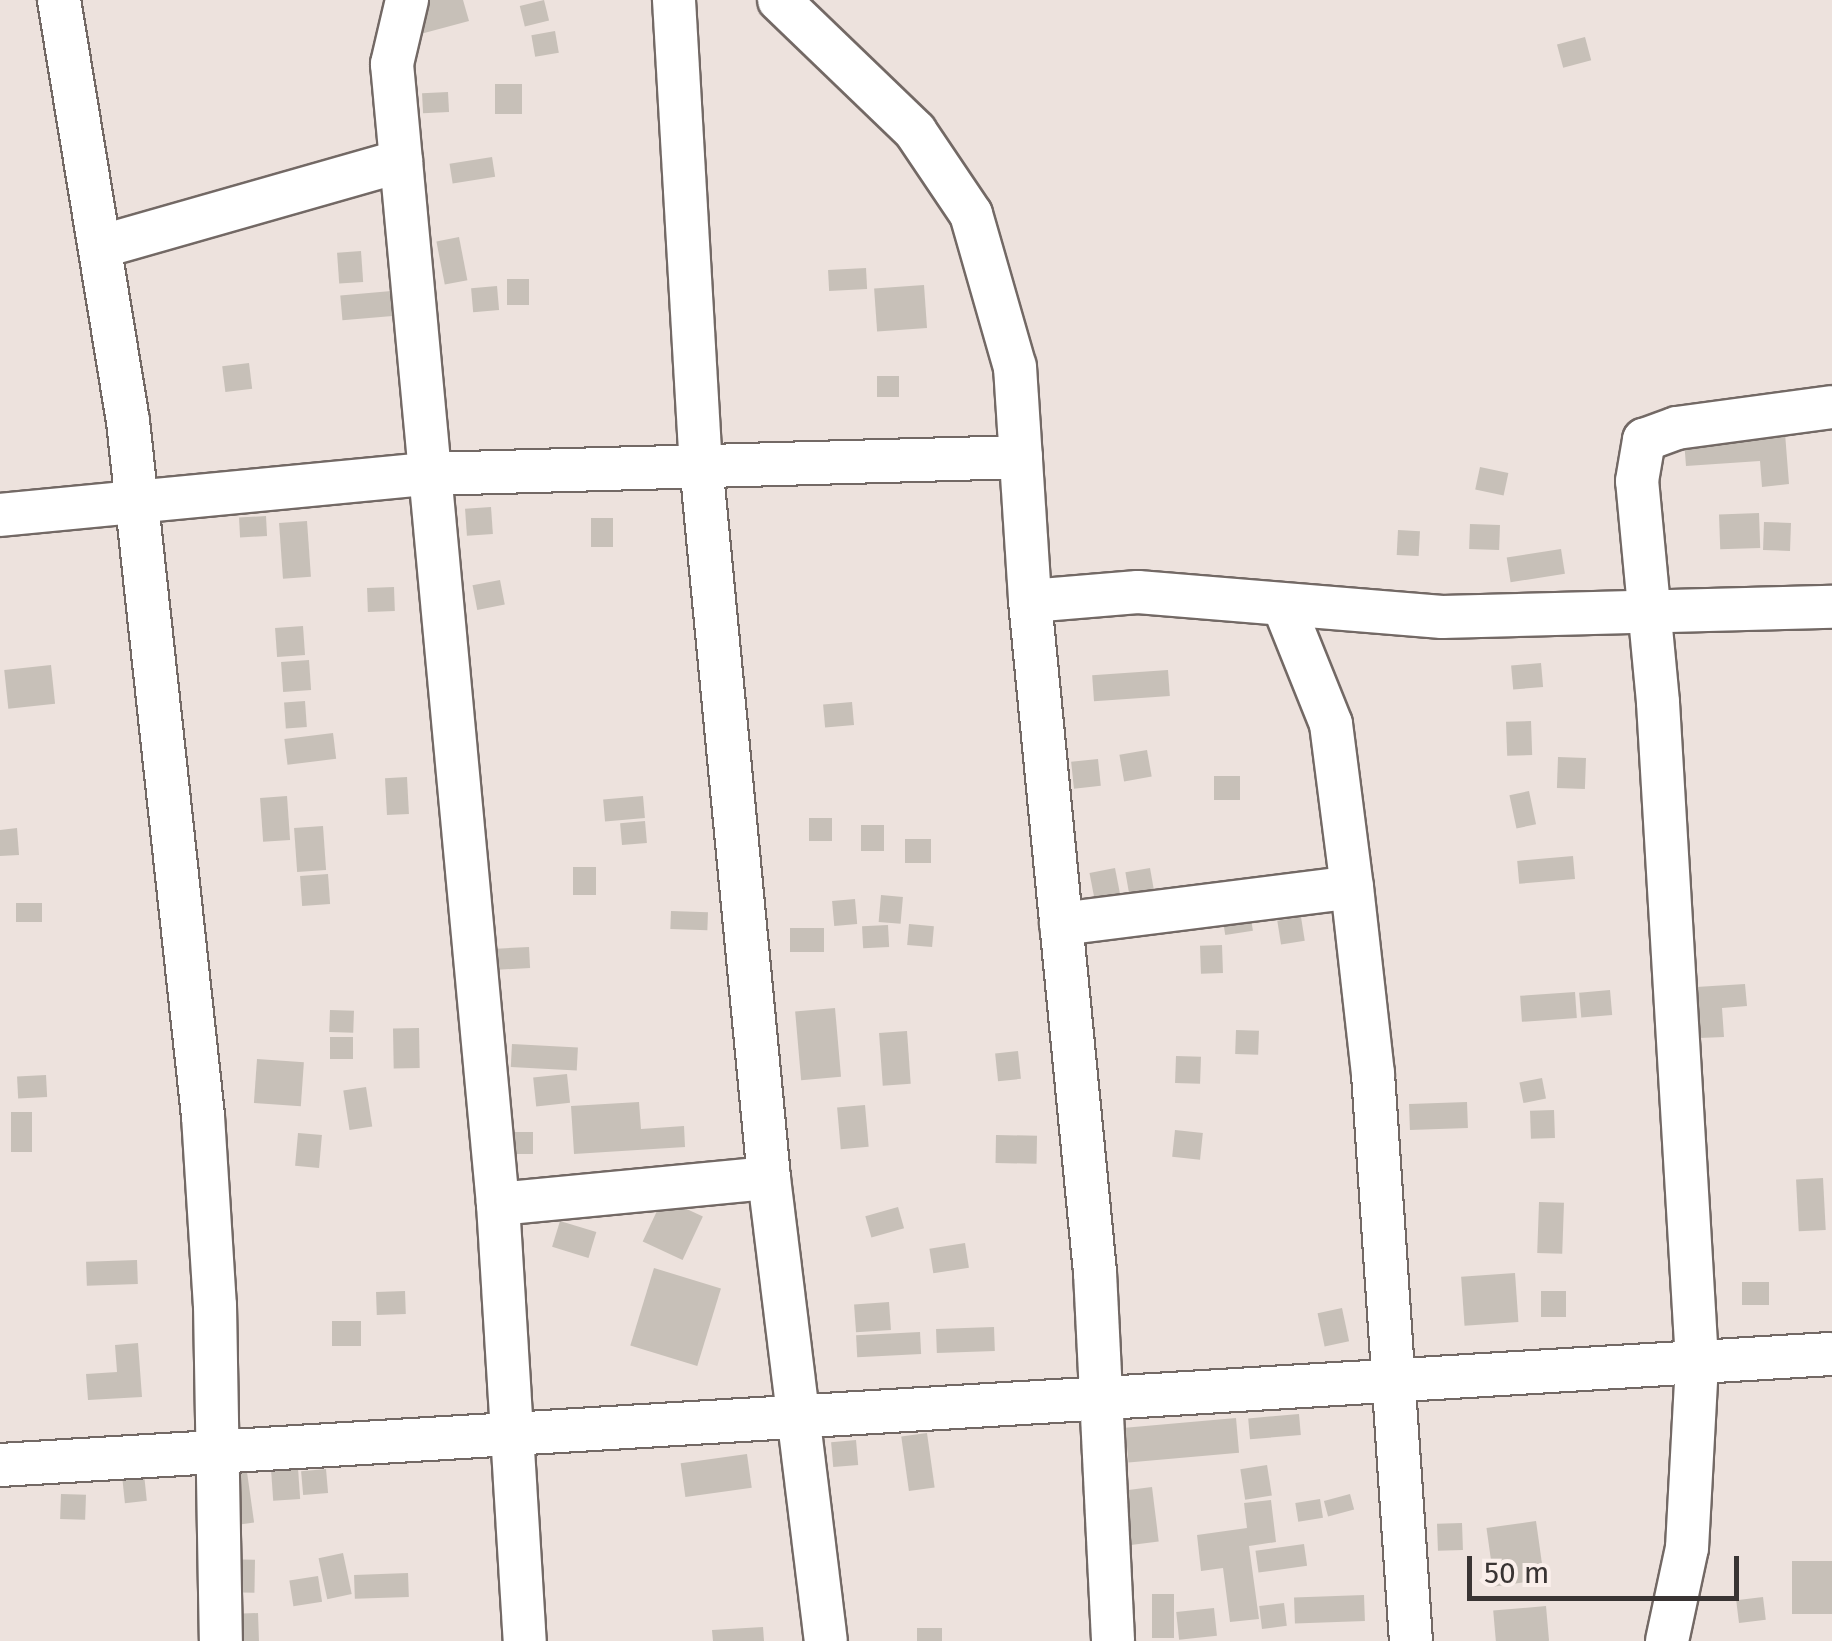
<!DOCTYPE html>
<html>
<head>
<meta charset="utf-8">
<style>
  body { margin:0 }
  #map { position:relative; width:1832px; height:1641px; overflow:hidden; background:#ede2dd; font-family:"Fira Sans",sans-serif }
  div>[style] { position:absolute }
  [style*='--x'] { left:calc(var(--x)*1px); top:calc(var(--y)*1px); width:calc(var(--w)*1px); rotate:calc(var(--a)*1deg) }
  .building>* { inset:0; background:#c7c0b8; transform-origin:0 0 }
  .roads { filter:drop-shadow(2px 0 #736965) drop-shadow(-2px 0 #736965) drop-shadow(0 2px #736965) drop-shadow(0 -2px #736965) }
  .minor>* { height:42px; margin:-21px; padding:0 21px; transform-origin:21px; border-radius:21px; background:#fff }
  span { translate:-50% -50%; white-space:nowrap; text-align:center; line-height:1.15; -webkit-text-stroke:8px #faefeb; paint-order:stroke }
  .scale { position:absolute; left:1467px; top:1556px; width:272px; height:45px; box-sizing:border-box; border:5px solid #393433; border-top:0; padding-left:12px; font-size:30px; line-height:35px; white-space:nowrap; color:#393433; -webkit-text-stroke:8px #faefeb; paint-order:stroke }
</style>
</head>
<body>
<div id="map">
  <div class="building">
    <div style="clip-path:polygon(404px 0,463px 0,469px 21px,413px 36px)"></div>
    <div style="left:544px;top:0;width:21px;height:25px;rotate:76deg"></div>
    <div style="left:555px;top:31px;width:22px;height:24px;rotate:80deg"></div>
    <div style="left:1585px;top:37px;width:24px;height:29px;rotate:75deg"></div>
    <div style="left:495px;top:84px;width:27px;height:30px"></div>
    <div style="left:448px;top:92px;width:20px;height:26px;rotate:87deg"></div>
    <div style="left:492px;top:157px;width:20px;height:43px;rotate:81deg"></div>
    <div style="left:459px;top:237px;width:44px;height:23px;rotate:79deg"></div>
    <div style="left:361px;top:251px;width:31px;height:24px;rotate:86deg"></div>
    <div style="left:866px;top:268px;width:21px;height:38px;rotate:87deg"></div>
    <div style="left:507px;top:279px;width:22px;height:26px"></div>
    <div style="left:924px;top:285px;width:43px;height:50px;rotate:86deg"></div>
    <div style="left:497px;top:286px;width:24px;height:26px;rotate:85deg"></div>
    <div style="left:414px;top:289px;width:25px;height:74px;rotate:85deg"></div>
    <div style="left:249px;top:363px;width:26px;height:27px;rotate:83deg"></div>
    <div style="left:877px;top:376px;width:22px;height:21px"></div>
    <div style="clip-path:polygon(1785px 433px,1789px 484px,1762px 487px,1760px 461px,1686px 466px,1684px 440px)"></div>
    <div style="left:1480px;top:467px;width:29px;height:23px;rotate:12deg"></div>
    <div style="left:491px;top:507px;width:27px;height:26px;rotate:86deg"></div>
    <div style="left:1759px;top:513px;width:35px;height:40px;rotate:88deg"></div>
    <div style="left:266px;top:516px;width:20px;height:27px;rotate:87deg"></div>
    <div style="left:591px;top:518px;width:22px;height:29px"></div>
    <div style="left:307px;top:521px;width:56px;height:28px;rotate:86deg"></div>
    <div style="left:1764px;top:522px;width:27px;height:28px;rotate:2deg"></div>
    <div style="left:1470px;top:524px;width:30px;height:25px;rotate:2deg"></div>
    <div style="left:1398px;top:530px;width:22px;height:25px;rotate:3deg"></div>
    <div style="left:1561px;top:549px;width:25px;height:55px;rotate:81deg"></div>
    <div style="left:500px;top:580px;width:25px;height:28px;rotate:79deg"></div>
    <div style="left:394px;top:587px;width:24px;height:27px;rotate:88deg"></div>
    <div style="left:303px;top:626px;width:29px;height:28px;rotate:86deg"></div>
    <div style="left:309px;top:660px;width:30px;height:28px;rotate:86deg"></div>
    <div style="left:1541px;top:663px;width:24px;height:30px;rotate:85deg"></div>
    <div style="left:51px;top:665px;width:39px;height:47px;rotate:84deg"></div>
    <div style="left:1168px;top:670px;width:26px;height:76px;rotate:86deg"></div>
    <div style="left:305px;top:701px;width:26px;height:21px;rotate:86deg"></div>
    <div style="left:852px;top:702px;width:23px;height:29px;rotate:85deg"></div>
    <div style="left:1531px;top:721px;width:34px;height:25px;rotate:88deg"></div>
    <div style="left:333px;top:733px;width:26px;height:49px;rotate:83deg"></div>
    <div style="left:1147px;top:750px;width:27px;height:28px;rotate:80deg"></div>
    <div style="left:1558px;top:757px;width:28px;height:31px;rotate:2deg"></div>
    <div style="left:1098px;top:759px;width:27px;height:27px;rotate:84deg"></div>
    <div style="left:1214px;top:776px;width:26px;height:24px"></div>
    <div style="left:407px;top:777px;width:37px;height:22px;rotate:87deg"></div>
    <div style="left:1529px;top:791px;width:34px;height:20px;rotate:78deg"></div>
    <div style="left:287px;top:796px;width:44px;height:27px;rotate:86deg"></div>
    <div style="left:643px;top:796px;width:22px;height:40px;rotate:85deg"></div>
    <div style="left:809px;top:818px;width:23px;height:23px"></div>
    <div style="left:645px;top:821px;width:22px;height:25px;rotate:85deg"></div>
    <div style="left:861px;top:825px;width:23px;height:26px"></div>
    <div style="left:323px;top:826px;width:44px;height:29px;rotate:86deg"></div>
    <div style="clip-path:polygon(17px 828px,19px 855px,0 856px,0 830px)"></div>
    <div style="left:905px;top:839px;width:26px;height:24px"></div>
    <div style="left:1573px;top:856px;width:23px;height:56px;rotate:85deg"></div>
    <div style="left:573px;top:867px;width:23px;height:28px"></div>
    <div style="left:1115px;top:868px;width:31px;height:26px;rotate:79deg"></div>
    <div style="left:1150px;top:868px;width:29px;height:25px;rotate:80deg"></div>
    <div style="left:328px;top:874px;width:30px;height:28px;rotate:86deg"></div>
    <div style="left:881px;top:895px;width:22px;height:27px;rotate:5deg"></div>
    <div style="left:855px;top:899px;width:25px;height:23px;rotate:85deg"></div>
    <div style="left:42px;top:903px;width:19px;height:26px;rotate:90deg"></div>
    <div style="left:1249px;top:906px;width:25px;height:28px;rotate:81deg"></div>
    <div style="left:671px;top:911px;width:37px;height:18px;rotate:2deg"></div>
    <div style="left:1301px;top:917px;width:24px;height:24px;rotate:81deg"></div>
    <div style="left:909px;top:924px;width:25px;height:21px;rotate:5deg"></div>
    <div style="left:888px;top:925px;width:22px;height:26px;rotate:87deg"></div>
    <div style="left:790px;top:928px;width:34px;height:24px"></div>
    <div style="left:1222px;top:945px;width:28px;height:22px;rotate:88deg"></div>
    <div style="left:529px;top:947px;width:21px;height:37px;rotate:87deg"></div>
    <div style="clip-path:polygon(1745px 984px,1747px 1006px,1722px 1008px,1724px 1037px,1699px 1038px,1696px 987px)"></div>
    <div style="left:1610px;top:990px;width:25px;height:31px;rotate:85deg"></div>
    <div style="left:1575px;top:992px;width:26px;height:55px;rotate:86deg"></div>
    <div style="left:835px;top:1008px;width:69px;height:40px;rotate:85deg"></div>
    <div style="left:330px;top:1010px;width:24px;height:22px;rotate:2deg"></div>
    <div style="left:419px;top:1028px;width:40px;height:26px;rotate:89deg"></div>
    <div style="left:1236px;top:1030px;width:23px;height:24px;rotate:2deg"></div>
    <div style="left:907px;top:1031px;width:53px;height:28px;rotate:86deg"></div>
    <div style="left:353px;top:1037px;width:22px;height:23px;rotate:90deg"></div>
    <div style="left:512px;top:1044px;width:66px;height:23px;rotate:3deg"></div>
    <div style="left:1018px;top:1051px;width:28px;height:23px;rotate:84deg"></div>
    <div style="left:1176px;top:1056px;width:25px;height:27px;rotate:2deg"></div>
    <div style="left:257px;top:1059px;width:47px;height:44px;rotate:4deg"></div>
    <div style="left:567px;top:1074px;width:29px;height:34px;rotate:84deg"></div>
    <div style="left:46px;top:1075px;width:22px;height:29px;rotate:87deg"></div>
    <div style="left:1542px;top:1078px;width:21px;height:23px;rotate:79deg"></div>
    <div style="left:366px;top:1087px;width:40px;height:23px;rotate:81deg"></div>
    <div style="clip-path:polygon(639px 1102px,641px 1129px,684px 1126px,685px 1147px,574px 1154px,571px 1106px)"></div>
    <div style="left:1467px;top:1102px;width:26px;height:58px;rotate:88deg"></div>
    <div style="left:865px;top:1105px;width:42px;height:28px;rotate:85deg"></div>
    <div style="left:1554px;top:1110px;width:28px;height:24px;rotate:88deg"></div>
    <div style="left:11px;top:1112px;width:21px;height:40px"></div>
    <div style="left:1175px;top:1130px;width:28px;height:27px;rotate:6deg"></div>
    <div style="left:508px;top:1132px;width:25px;height:22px"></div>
    <div style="left:298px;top:1133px;width:24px;height:33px;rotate:5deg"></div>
    <div style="left:996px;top:1135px;width:41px;height:28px;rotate:1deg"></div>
    <div style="left:1823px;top:1178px;width:52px;height:27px;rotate:87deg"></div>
    <div style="left:663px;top:1198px;width:44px;height:48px;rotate:25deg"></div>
    <div style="left:1539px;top:1202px;width:25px;height:51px;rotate:2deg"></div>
    <div style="left:898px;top:1207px;width:22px;height:34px;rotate:74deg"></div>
    <div style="left:560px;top:1221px;width:38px;height:27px;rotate:17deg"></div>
    <div style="left:965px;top:1243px;width:25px;height:36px;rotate:81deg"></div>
    <div style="left:137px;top:1260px;width:24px;height:51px;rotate:88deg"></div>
    <div style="left:654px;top:1268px;width:70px;height:81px;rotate:17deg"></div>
    <div style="left:1515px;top:1273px;width:49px;height:54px;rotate:86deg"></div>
    <div style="left:1742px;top:1282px;width:27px;height:23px"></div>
    <div style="left:405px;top:1291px;width:23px;height:29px;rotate:88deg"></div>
    <div style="left:1541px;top:1291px;width:25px;height:26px"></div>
    <div style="left:889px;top:1302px;width:28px;height:35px;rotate:86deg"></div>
    <div style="left:1342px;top:1308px;width:34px;height:25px;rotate:78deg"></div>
    <div style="left:332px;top:1321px;width:29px;height:25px"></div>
    <div style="left:994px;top:1327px;width:24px;height:58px;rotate:88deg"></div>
    <div style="left:920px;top:1332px;width:22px;height:64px;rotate:87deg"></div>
    <div style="clip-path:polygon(138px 1343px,142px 1397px,88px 1400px,86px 1374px,117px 1372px,115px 1345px)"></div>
    <div style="left:1299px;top:1414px;width:21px;height:51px;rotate:85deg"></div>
    <div style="left:1236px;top:1418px;width:35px;height:111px;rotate:85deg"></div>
    <div style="left:927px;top:1433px;width:55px;height:26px;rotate:82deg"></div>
    <div style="left:856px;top:1440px;width:25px;height:25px;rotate:85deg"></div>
    <div style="left:747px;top:1454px;width:34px;height:67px;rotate:82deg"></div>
    <div style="left:1267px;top:1465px;width:31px;height:27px;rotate:81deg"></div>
    <div style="left:298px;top:1468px;width:31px;height:27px;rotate:86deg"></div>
    <div style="left:326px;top:1469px;width:24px;height:25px;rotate:85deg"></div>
    <div style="left:247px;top:1472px;width:51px;height:33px;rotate:82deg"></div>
    <div style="left:144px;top:1474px;width:27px;height:22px;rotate:84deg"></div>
    <div style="left:1152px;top:1487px;width:55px;height:30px;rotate:83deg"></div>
    <div style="left:61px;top:1494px;width:25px;height:25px;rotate:2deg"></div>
    <div style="left:1350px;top:1494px;width:16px;height:27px;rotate:75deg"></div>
    <div style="left:1320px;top:1499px;width:19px;height:25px;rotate:81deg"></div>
    <div style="clip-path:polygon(1271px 1500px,1276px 1542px,1249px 1546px,1259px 1619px,1230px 1622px,1223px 1568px,1201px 1571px,1197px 1535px,1247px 1528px,1244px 1503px)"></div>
    <div style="left:1536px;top:1521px;width:59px;height:50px;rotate:82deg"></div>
    <div style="left:1462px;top:1523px;width:27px;height:25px;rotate:88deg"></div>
    <div style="left:1304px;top:1544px;width:22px;height:49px;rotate:82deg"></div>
    <div style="left:343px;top:1553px;width:42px;height:25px;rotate:78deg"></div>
    <div style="left:215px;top:1559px;width:40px;height:33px;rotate:1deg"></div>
    <div style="left:1832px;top:1561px;width:53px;height:40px;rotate:90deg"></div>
    <div style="left:408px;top:1573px;width:24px;height:54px;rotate:88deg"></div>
    <div style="left:318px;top:1576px;width:26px;height:29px;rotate:81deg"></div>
    <div style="left:1152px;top:1594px;width:22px;height:44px"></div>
    <div style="left:1364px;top:1595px;width:26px;height:70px;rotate:88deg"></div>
    <div style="left:1763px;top:1597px;width:23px;height:27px;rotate:83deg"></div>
    <div style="left:1284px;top:1603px;width:23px;height:25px;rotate:83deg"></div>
    <div style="left:1546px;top:1606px;width:35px;height:53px;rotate:85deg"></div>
    <div style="left:1214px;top:1608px;width:28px;height:38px;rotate:84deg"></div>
    <div style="left:258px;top:1613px;width:28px;height:23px;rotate:88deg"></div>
    <div style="clip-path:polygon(763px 1627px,764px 1641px,713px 1641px,712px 1630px)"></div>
    <div style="left:942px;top:1628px;width:13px;height:25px;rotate:90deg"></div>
  </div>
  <div class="roads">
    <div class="minor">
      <div style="--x:59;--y:0;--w:427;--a:80.7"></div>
      <div style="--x:128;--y:421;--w:699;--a:83.84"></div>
      <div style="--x:203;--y:1116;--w:189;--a:86.4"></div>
      <div style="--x:215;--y:1305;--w:336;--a:89"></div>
      <div style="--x:407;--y:0;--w:66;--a:103.2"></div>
      <div style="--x:392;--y:64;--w:1145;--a:84.69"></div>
      <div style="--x:498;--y:1204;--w:438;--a:86.5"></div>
      <div style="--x:674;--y:0;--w:465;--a:86.7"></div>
      <div style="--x:701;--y:464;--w:717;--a:84.56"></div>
      <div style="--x:769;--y:1178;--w:466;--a:83"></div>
      <div style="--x:779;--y:0;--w:189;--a:43.9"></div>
      <div style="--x:915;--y:131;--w:100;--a:56"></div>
      <div style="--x:971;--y:214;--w:159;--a:74"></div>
      <div style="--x:1015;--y:367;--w:234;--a:86.3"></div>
      <div style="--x:1030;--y:601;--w:674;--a:84.47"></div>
      <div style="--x:1095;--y:1272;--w:369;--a:87.2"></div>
      <div style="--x:103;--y:246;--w:310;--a:-15.9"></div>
      <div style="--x:0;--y:515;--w:431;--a:-5.5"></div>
      <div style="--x:429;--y:474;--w:592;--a:-1.64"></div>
      <div style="--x:1030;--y:601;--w:108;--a:-4.8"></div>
      <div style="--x:1138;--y:592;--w:305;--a:4.7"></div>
      <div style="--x:1442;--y:617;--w:390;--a:-1.5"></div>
      <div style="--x:1284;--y:607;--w:126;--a:68.1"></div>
      <div style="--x:1331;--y:724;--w:164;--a:82.7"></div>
      <div style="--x:1352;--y:887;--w:188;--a:83.6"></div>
      <div style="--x:1373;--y:1074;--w:568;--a:86.17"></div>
      <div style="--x:1061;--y:924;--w:293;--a:-7.2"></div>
      <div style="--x:498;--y:1204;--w:272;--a:-5.5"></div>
      <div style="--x:0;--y:1465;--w:1835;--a:-3.47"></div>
      <div style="--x:1667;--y:1641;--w:95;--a:-77.9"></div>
      <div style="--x:1687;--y:1548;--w:187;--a:-86.9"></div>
      <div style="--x:1697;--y:1361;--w:660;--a:-93.39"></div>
      <div style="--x:1658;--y:702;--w:222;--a:-95.4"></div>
      <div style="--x:1637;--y:481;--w:42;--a:-80.3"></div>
      <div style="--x:1644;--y:440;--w:35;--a:-20"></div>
      <div style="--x:1677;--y:428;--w:156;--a:-7.7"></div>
    </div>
  </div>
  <div class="scale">50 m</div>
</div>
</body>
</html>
